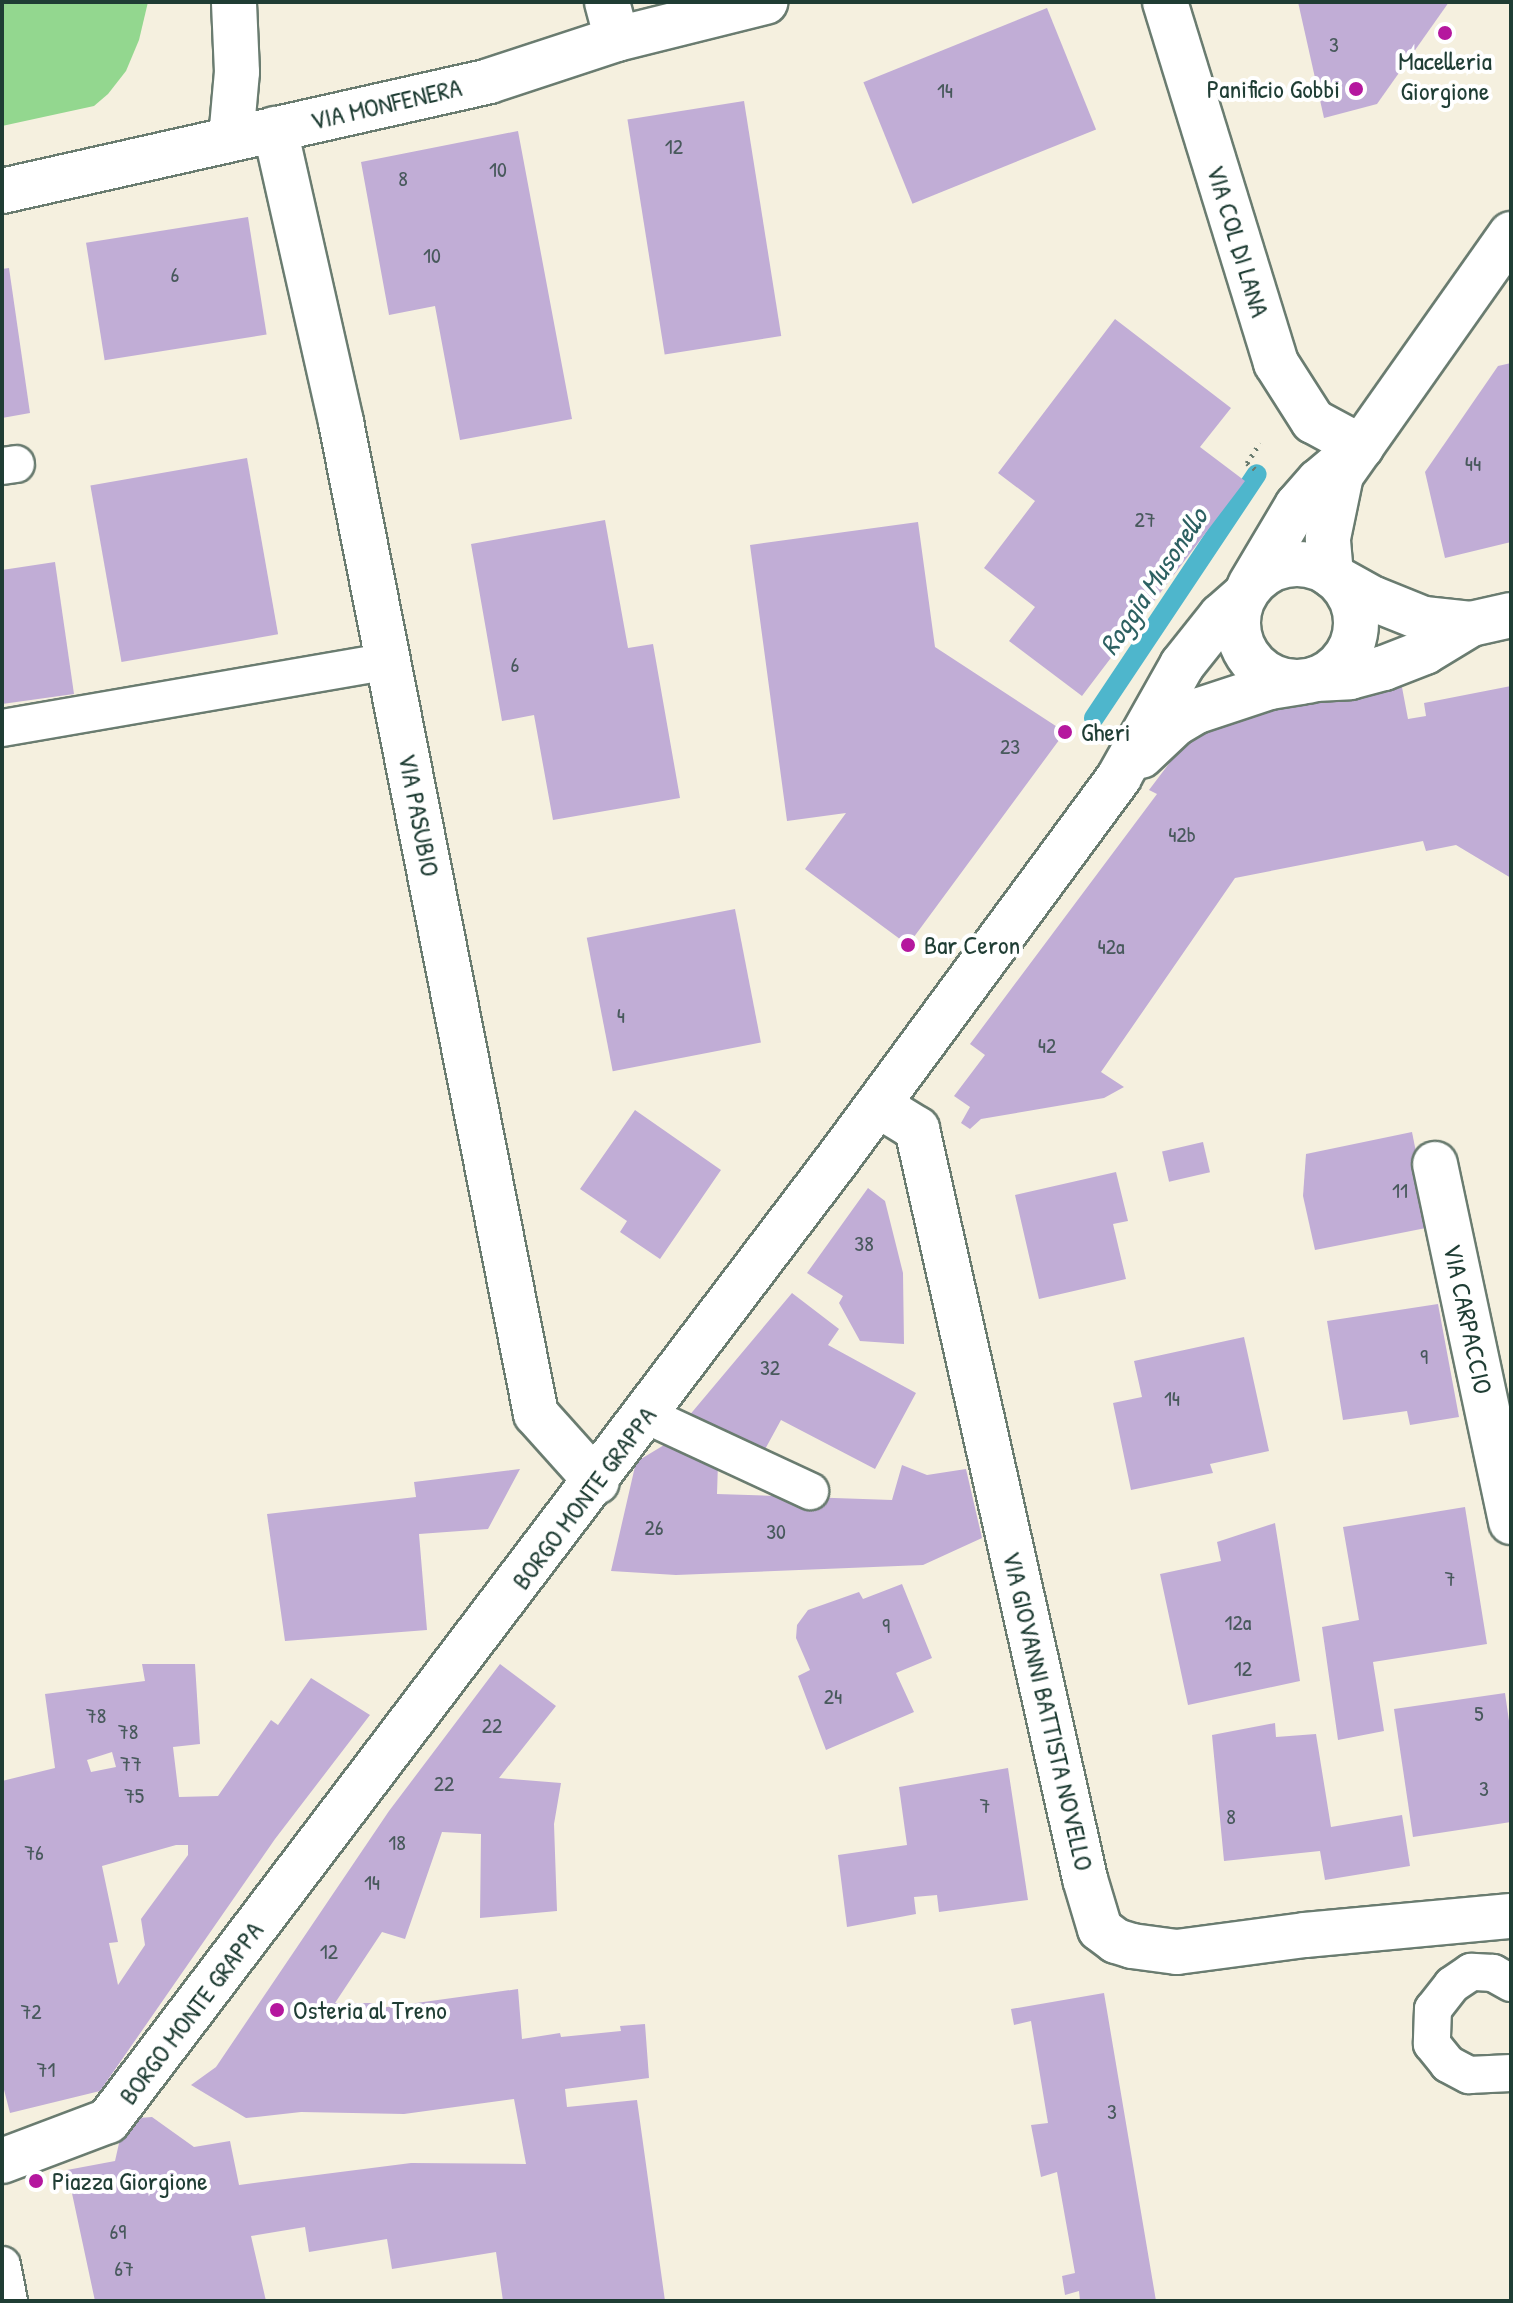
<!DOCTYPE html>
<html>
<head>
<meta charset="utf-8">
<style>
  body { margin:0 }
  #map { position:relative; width:1513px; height:2303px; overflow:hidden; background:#f5f0df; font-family:"Patrick Hand",sans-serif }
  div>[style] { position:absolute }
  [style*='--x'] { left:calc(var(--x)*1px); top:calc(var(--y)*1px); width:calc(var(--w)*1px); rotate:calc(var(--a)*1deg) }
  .green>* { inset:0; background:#93d78f }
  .stream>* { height:20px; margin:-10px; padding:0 10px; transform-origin:10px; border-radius:10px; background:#4eb6cc }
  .building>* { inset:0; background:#c1add6; transform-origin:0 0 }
  .path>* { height:5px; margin-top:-2.5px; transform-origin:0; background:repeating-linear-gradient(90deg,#6a7c70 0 2px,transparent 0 8px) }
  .roads { filter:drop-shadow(2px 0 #6a7c70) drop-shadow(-2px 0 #6a7c70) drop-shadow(0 2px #6a7c70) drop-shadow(0 -2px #6a7c70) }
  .service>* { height:36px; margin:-18px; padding:0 18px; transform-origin:18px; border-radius:18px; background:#fff }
  .minor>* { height:44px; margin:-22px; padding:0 22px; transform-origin:22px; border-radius:22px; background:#fff }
  .tertiary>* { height:44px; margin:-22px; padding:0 22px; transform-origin:22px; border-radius:22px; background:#fff }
  .tertiary>.ring { margin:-22px; padding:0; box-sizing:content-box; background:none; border:44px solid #fff; border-radius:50% }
  .dots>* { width:22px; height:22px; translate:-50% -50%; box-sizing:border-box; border:4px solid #fff; border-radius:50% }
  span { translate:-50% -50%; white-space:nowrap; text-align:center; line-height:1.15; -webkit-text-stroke:8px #fff; paint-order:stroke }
  .number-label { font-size:22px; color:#48595c }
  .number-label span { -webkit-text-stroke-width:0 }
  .poi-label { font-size:26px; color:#1f3d34 }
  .right { translate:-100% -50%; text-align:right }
  .left { translate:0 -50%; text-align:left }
  .street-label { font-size:26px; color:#1f3d34 }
  .water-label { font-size:28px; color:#2d6162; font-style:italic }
  .frame { position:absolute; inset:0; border:4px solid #1f3d34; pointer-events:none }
</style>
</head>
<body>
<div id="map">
  <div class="green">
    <div style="clip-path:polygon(2px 2px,148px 2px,139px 40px,126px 71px,108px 94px,94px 106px,2px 126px)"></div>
  </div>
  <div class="stream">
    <div style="--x:1094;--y:718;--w:293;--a:-56.3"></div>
  </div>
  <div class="building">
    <div style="clip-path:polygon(1298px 2px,1449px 2px,1377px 104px,1324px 118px)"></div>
    <div style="left:1047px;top:8px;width:131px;height:198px;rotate:68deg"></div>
    <div style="left:744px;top:101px;width:238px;height:118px;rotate:81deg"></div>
    <div style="clip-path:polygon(518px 131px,572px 419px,460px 440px,435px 306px,389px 315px,361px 162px)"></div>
    <div style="left:248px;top:217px;width:119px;height:164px;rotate:81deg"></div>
    <div style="clip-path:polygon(9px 268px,30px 413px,2px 418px,2px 269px)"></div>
    <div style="clip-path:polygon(1115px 319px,1231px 408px,1200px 447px,1245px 481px,1082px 696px,1009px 641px,1035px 607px,984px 568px,1035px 501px,998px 473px)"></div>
    <div style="clip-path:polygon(1511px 363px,1511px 542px,1445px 558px,1425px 472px,1498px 366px)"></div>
    <div style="left:247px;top:458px;width:179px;height:159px;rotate:80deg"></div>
    <div style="clip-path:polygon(605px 520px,628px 648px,653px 644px,680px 798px,553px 820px,534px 715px,502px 721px,471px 544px)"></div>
    <div style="clip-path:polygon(918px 522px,935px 647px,1065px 732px,908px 945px,805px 869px,846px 813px,787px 821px,750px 545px)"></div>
    <div style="clip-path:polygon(55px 562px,74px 694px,2px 704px,2px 570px)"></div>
    <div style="clip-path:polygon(1401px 682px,1408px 719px,1426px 716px,1424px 703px,1511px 686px,1511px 878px,1456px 845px,1426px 851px,1423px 841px,1235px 878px,1101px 1072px,1124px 1087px,1104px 1098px,981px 1119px,970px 1129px,961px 1123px,970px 1107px,954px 1096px,985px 1055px,970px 1044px,1157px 794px,1149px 790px,1171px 761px,1163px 754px,1187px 723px)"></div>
    <div style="left:735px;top:909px;width:136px;height:151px;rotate:79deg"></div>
    <div style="clip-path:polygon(635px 1110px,721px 1170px,660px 1259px,620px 1232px,627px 1221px,580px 1189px)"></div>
    <div style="clip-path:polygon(1412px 1132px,1431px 1227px,1315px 1250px,1303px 1196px,1306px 1154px)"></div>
    <div style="left:1203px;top:1142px;width:31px;height:42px;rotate:77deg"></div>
    <div style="clip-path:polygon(1116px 1172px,1128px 1221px,1113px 1224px,1126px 1279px,1039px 1299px,1015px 1195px)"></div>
    <div style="clip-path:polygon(868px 1188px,885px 1201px,903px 1273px,904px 1344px,860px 1341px,839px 1303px,843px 1296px,807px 1273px)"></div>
    <div style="clip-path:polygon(792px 1293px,839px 1329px,828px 1345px,916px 1393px,875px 1469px,781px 1420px,763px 1453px,688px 1417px)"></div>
    <div style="clip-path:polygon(1438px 1304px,1459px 1417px,1410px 1425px,1407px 1411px,1343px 1420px,1327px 1321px)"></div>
    <div style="clip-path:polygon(1244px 1337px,1269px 1451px,1210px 1464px,1213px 1473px,1131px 1490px,1113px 1403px,1142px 1397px,1134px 1361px)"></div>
    <div style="clip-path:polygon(669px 1442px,718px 1463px,717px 1494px,892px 1500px,902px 1465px,927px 1475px,966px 1469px,982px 1538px,923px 1565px,676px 1575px,611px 1571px,636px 1462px)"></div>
    <div style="clip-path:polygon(520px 1469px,488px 1529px,419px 1534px,427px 1630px,285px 1641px,267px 1514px,416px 1497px,414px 1482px)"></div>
    <div style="clip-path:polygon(1465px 1507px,1487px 1644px,1373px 1662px,1384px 1731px,1338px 1740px,1322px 1627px,1359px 1620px,1343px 1527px)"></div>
    <div style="clip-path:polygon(1275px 1523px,1300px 1681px,1188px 1705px,1160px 1574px,1221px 1561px,1217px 1542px)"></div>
    <div style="clip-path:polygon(902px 1584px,932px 1658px,896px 1673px,914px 1712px,826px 1750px,798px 1676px,810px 1670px,796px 1638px,797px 1625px,808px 1610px,859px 1592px,863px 1599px)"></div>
    <div style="clip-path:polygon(evenodd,142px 1664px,195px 1664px,200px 1744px,173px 1747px,179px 1797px,218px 1796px,271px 1720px,278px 1725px,311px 1678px,370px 1715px,275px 1839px,100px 2091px,10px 2113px,2px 2082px,2px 1781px,55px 1768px,45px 1694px,145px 1681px,142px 1664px,112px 1752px,116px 1767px,91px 1772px,87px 1760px,112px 1752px,142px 1664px,176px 1845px,188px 1845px,188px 1855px,141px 1919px,145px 1945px,118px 1985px,109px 1943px,118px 1942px,102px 1866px,176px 1845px)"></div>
    <div style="clip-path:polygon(500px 1664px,556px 1706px,499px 1778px,561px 1783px,554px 1824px,557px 1911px,480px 1918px,481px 1834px,442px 1832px,405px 1939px,382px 1932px,335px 2003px,380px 2003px,380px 2008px,518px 1989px,522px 2039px,560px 2033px,561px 2037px,621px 2031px,620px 2026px,645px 2024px,649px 2078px,565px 2089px,567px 2107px,637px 2100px,665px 2301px,503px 2301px,496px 2252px,392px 2269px,387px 2239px,309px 2252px,305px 2227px,251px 2236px,266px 2301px,95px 2301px,67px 2170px,115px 2161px,122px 2130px,139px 2118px,152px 2117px,194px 2147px,230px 2141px,239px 2185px,411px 2163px,526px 2164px,514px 2099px,404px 2114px,301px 2112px,246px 2118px,191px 2085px,216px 2067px,389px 1811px)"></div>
    <div style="clip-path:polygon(1505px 1693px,1511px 1735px,1511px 1822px,1413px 1837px,1394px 1709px)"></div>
    <div style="clip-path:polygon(1275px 1723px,1276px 1737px,1316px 1734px,1331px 1827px,1402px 1815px,1410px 1866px,1325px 1880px,1320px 1851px,1224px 1861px,1212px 1735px)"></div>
    <div style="clip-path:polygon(1008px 1768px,1028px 1900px,939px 1912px,937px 1895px,914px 1897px,916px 1914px,847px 1927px,838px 1855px,907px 1845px,899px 1787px)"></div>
    <div style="clip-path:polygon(1104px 1993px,1156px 2301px,1080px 2301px,1079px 2291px,1065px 2295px,1062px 2276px,1075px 2273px,1057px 2172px,1041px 2177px,1031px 2125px,1048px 2123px,1031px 2021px,1014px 2025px,1011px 2009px)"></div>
  </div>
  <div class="path">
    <div style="--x:1255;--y:469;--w:10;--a:-143"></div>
    <div style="--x:1247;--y:463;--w:24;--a:-57"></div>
  </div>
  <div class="roads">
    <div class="service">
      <div style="--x:2;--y:466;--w:14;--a:-8"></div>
      <div style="--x:2;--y:728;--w:393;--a:-9.8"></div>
      <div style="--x:646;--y:1415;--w:181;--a:24.9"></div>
      <div style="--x:1511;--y:1983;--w:21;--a:-151"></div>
      <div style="--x:1493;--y:1973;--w:22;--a:-177"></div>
      <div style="--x:1471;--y:1972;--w:23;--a:146"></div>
      <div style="--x:1452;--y:1985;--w:31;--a:128"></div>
      <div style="--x:1433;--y:2009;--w:35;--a:92"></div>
      <div style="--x:1432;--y:2044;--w:26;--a:51"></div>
      <div style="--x:1448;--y:2064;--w:24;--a:28"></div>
      <div style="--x:1469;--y:2075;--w:42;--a:-2.7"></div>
      <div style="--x:2;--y:2265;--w:37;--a:79"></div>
    </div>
    <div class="minor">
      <div style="--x:607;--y:2;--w:38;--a:75"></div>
      <div style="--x:275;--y:129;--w:300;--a:77.3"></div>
      <div style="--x:341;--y:422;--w:1011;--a:78.88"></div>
      <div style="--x:536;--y:1414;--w:91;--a:48.1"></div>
      <div style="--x:878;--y:1105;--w:46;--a:31.6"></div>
      <div style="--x:917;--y:1129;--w:769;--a:77.37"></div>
      <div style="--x:1085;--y:1879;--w:52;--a:73.3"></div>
      <div style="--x:1100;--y:1929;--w:20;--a:37"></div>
      <div style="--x:1116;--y:1941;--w:17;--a:17"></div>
      <div style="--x:1132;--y:1946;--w:45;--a:7.6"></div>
      <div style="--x:1177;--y:1952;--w:129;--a:-7.6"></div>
      <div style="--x:1305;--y:1935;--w:207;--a:-5.3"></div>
      <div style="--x:1435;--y:1164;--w:366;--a:78"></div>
    </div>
    <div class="tertiary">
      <div style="--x:1165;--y:2;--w:378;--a:72.9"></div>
      <div style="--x:1276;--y:363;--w:69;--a:57.5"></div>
      <div style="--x:1313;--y:421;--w:55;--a:28.4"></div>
      <div style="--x:231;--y:139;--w:67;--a:-84.9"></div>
      <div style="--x:237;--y:72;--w:70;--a:-92.5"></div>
      <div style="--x:2;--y:191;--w:499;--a:-12.7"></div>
      <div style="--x:489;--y:81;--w:135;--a:-18.2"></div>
      <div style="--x:617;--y:39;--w:153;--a:-14"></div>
      <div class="ring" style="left:1238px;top:564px;width:74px;height:74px"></div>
      <div style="--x:1331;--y:575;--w:37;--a:-95"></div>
      <div style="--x:1328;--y:538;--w:64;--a:-78.3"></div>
      <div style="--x:1341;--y:475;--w:295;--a:-54.8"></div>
      <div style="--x:1341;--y:581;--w:38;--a:29"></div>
      <div style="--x:1374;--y:599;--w:54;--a:21.8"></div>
      <div style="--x:1424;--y:619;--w:47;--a:6.1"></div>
      <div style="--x:1471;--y:624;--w:41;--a:-12.7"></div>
      <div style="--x:1250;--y:585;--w:92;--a:-59.3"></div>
      <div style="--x:1297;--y:506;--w:33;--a:-49"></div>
      <div style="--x:1319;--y:481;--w:35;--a:-40"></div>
      <div style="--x:1316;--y:679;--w:34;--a:-3"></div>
      <div style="--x:1350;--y:677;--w:35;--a:-15"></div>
      <div style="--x:1384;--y:668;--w:44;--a:-21.3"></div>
      <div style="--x:1425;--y:652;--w:54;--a:-31.3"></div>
      <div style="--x:1141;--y:756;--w:47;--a:-43.3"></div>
      <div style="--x:1175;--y:724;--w:26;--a:-31"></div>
      <div style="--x:1197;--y:711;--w:77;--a:-18.2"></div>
      <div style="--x:1270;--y:687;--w:30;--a:-9"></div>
      <div style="--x:2;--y:2161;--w:113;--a:-20.7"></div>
      <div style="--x:108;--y:2121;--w:1201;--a:-52.82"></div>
      <div style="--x:834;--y:1164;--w:481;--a:-53.6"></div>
      <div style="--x:1119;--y:777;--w:129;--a:-60.6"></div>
      <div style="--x:1182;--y:665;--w:63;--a:-51.5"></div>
      <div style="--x:1221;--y:616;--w:29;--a:-41"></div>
    </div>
  </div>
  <div class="dots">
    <div style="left:1445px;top:33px;background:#b5179e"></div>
    <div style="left:1356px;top:89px;background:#b5179e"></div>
    <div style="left:1065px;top:732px;background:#b5179e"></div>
    <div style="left:908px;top:945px;background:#b5179e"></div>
    <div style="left:277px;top:2010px;background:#b5179e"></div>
    <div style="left:36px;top:2181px;background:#b5179e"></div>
  </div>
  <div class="number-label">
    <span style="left:1334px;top:45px">3</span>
    <span style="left:945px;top:91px">14</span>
    <span style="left:674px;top:147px">12</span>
    <span style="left:498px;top:170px">10</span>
    <span style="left:403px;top:179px">8</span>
    <span style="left:432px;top:256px">10</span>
    <span style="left:175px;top:275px">6</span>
    <span style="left:1473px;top:464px">44</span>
    <span style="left:1145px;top:520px">27</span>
    <span style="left:515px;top:665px">6</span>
    <span style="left:1010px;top:747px">23</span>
    <span style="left:1182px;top:835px">42b</span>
    <span style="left:1111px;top:947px">42a</span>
    <span style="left:621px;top:1016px">4</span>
    <span style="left:1047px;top:1046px">42</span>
    <span style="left:1400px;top:1191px">11</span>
    <span style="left:864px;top:1244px">38</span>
    <span style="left:1424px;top:1357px">9</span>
    <span style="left:770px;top:1368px">32</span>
    <span style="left:1172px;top:1399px">14</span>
    <span style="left:654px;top:1528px">26</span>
    <span style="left:776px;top:1532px">30</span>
    <span style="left:1450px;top:1579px">7</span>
    <span style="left:1238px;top:1623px">12a</span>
    <span style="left:886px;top:1626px">9</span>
    <span style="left:1243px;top:1669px">12</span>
    <span style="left:833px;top:1697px">24</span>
    <span style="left:1479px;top:1714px">5</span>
    <span style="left:96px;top:1716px">78</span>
    <span style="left:492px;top:1726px">22</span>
    <span style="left:128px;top:1732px">78</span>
    <span style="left:131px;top:1764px">77</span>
    <span style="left:444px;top:1784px">22</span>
    <span style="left:1484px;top:1789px">3</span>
    <span style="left:134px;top:1796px">75</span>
    <span style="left:985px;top:1806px">7</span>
    <span style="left:1231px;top:1817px">8</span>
    <span style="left:397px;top:1843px">18</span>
    <span style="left:34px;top:1853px">76</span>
    <span style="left:372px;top:1883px">14</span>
    <span style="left:329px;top:1952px">12</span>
    <span style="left:31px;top:2012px">72</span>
    <span style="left:46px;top:2070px">71</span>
    <span style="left:1112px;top:2112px">3</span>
    <span style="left:118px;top:2232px">69</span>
    <span style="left:124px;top:2269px">67</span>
  </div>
  <div class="poi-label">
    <span style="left:1445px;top:76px">Macelleria<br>Giorgione</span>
    <span class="right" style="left:1340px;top:89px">Panificio Gobbi</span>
    <span class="left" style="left:1081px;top:732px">Gheri</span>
    <span class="left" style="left:924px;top:945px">Bar Ceron</span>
    <span class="left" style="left:293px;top:2010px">Osteria al Treno</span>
    <span class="left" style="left:52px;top:2181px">Piazza Giorgione</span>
  </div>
  <div class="street-label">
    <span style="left:386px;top:104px;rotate:-13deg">VIA MONFENERA</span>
    <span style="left:1238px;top:241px;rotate:73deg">VIA COL DI LANA</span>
    <span style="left:419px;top:815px;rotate:79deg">VIA PASUBIO</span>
    <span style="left:1468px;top:1319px;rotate:78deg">VIA CARPACCIO</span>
    <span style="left:584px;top:1498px;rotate:-53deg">BORGO MONTE GRAPPA</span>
    <span style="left:1048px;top:1711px;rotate:77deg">VIA GIOVANNI BATTISTA NOVELLO</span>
    <span style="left:191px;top:2013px;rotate:-53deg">BORGO MONTE GRAPPA</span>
  </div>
  <div class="water-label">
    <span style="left:1153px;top:581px;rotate:-56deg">Roggia Musonello</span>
  </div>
  <div class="frame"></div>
</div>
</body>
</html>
